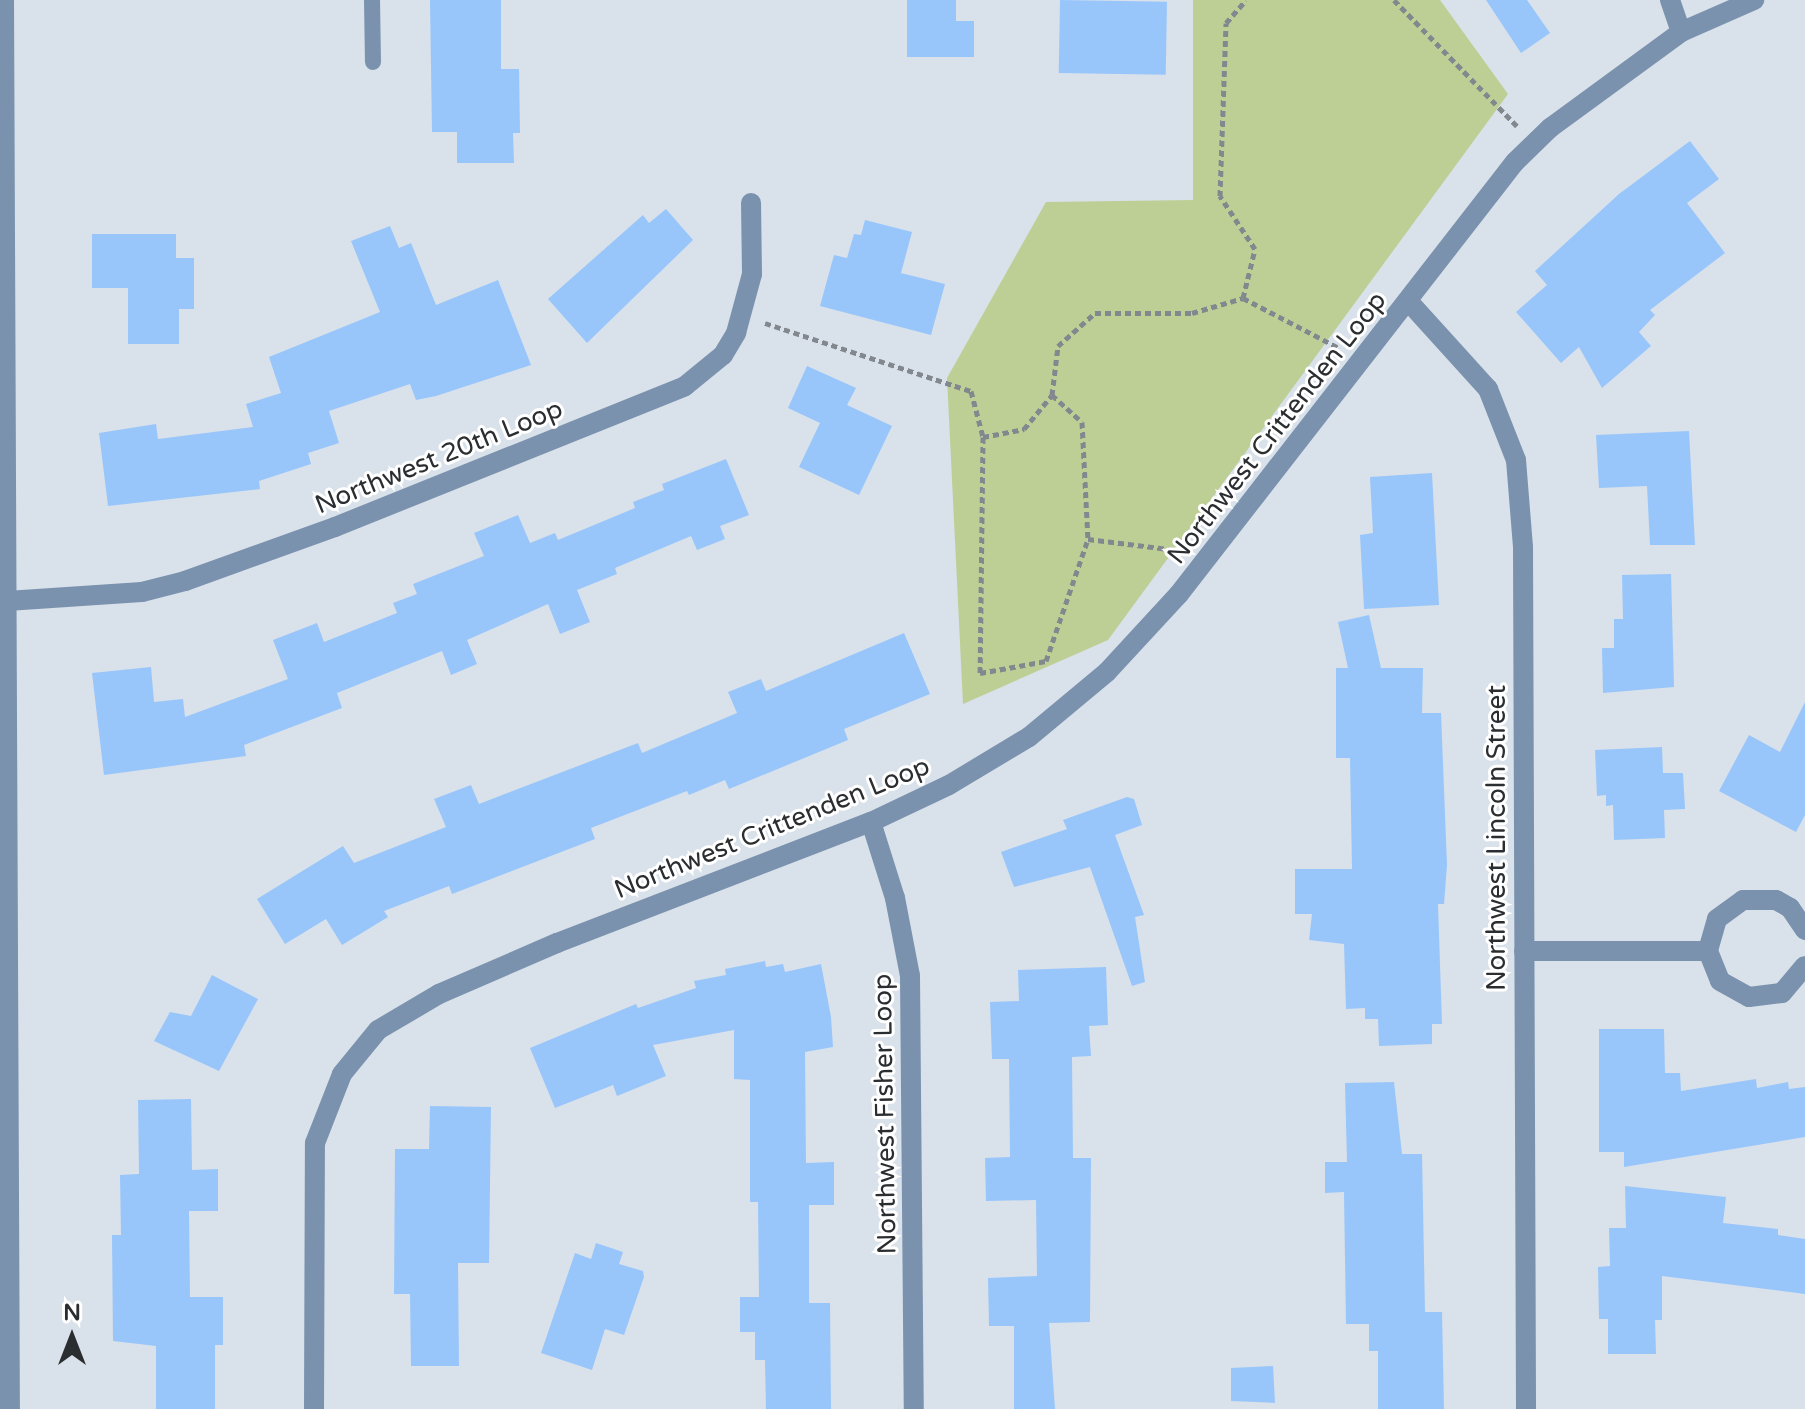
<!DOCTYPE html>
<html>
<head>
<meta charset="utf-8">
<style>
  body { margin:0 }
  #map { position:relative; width:1805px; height:1409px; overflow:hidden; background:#d9e1ea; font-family:"Varela Round",sans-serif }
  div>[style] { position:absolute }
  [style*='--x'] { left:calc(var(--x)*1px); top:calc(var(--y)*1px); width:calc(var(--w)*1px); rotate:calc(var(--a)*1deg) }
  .green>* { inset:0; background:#becf95 }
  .building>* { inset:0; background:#98c6fb; transform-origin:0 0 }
  .path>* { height:5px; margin-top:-2.5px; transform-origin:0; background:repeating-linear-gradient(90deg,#82888e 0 6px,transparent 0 10px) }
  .service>* { height:16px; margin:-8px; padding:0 8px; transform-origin:8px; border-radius:8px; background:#7a92ae }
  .minor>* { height:20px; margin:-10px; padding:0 10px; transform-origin:10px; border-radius:10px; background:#7a92ae }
  .tertiary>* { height:20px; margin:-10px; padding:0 10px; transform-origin:10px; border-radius:10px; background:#7a92ae }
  span { translate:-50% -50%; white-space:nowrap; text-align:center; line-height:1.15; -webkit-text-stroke:6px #fff; paint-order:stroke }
  .street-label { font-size:26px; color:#2b2e31 }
  .north { position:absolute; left:32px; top:1297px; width:80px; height:80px; -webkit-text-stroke:6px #fff; paint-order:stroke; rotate:0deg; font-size:22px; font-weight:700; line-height:32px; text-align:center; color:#2b2e31 }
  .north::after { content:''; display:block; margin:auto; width:28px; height:36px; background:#2b2e31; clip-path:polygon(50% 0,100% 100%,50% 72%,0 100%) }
</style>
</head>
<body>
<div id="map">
  <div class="green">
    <div style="clip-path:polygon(1193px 0,1440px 0,1508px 94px,1108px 640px,963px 704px,947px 378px,1046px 202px,1193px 200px)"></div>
  </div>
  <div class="building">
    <div style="clip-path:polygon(430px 0,501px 0,501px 69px,519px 69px,520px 133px,513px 133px,514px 163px,457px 163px,457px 132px,432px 132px)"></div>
    <div style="clip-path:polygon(907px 0,956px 0,956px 21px,974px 21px,974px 57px,907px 57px)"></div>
    <div style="left:1060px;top:0;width:107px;height:73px;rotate:1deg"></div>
    <div style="clip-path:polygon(1486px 0,1527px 0,1550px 33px,1521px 53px)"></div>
    <div style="clip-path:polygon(1690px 141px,1719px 179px,1687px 203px,1725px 253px,1650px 310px,1655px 315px,1639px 332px,1651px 346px,1602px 388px,1579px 347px,1561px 363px,1516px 312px,1547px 285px,1535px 271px,1619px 194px)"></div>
    <div style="clip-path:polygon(666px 209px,693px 240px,587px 343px,548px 299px,643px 215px,649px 223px)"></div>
    <div style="clip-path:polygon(865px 220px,912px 232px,901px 273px,945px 284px,931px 335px,820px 306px,834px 255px,847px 258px,854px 234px,861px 235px)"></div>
    <div style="clip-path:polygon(390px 226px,399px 248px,411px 243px,436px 305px,498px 280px,531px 365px,436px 396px,416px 400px,410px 384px,329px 411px,339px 443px,308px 453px,311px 464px,259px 481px,260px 489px,108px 506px,99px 433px,156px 424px,158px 439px,253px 427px,246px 404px,281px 393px,269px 357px,380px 312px,351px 241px)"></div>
    <div style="clip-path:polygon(92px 234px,176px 234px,176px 258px,194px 258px,194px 309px,179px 309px,179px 344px,128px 344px,128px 288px,92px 288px)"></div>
    <div style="clip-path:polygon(807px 366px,856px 388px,847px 405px,892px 426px,859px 495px,799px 467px,820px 423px,788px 408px)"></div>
    <div style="clip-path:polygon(1689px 431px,1695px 545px,1650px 545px,1647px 486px,1599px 488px,1596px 435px)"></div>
    <div style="clip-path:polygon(726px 459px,749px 515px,720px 526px,725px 539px,697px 550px,691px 536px,615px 568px,617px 574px,577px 590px,590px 622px,560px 634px,548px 604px,467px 640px,477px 664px,451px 675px,442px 651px,337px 693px,342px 708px,244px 745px,246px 756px,104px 775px,92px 673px,151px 667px,154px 702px,183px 699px,185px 717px,288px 679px,273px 640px,317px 623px,324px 642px,397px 613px,393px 603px,417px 594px,413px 584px,484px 556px,474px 533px,518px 515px,530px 543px,555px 533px,558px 540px,635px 508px,633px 502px,664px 490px,662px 484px)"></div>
    <div style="clip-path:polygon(1432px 473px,1439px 605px,1364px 609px,1360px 535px,1373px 533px,1370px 477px)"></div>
    <div style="clip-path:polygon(1671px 574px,1674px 687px,1603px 693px,1602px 648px,1614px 648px,1614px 619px,1623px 619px,1622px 575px)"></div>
    <div style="clip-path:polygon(1369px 615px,1381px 668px,1423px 668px,1422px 713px,1441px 713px,1447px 865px,1444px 904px,1438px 904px,1442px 1024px,1432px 1024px,1432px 1044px,1379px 1046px,1378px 1019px,1365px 1019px,1365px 1008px,1346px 1009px,1344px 944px,1309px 940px,1312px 914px,1295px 914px,1295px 869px,1352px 869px,1350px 758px,1336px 758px,1336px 668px,1348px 668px,1338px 622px)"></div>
    <div style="clip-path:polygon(904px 633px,930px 694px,844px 729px,848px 740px,729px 789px,725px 780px,689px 795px,687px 791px,591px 828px,595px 839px,452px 894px,449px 886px,384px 911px,388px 917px,342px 945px,326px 919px,285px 944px,257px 899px,343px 846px,354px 863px,446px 827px,434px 799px,471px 785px,479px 804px,638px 743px,642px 753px,737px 713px,728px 692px,761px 679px,766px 691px)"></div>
    <div style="clip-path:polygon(1805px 702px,1805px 815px,1796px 832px,1719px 791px,1749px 735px,1780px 752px)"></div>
    <div style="clip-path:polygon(1662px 747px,1663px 773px,1683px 773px,1685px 809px,1664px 810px,1665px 838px,1614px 840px,1613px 805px,1606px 806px,1606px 795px,1597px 796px,1595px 750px)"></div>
    <div style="clip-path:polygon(1127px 797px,1134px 799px,1142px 825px,1115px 835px,1144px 915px,1135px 917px,1145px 982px,1132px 986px,1090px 867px,1014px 887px,1001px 852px,1067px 829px,1063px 820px)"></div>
    <div style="clip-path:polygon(765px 961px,766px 967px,783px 964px,785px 972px,821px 964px,831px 1017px,833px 1047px,805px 1052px,806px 1163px,834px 1162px,834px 1205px,809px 1205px,809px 1303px,830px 1303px,831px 1409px,766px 1409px,765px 1360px,755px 1360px,755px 1332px,740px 1332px,740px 1297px,759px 1297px,758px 1202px,750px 1202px,750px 1080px,734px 1079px,734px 1030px,653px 1045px,666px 1076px,617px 1096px,613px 1085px,555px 1108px,530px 1048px,636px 1004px,638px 1008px,696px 988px,694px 981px,726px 975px,725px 969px)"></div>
    <div style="clip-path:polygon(1106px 967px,1108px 1025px,1089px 1026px,1091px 1056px,1072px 1057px,1073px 1158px,1091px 1158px,1090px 1322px,1049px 1323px,1055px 1409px,1014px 1409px,1014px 1326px,989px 1326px,988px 1278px,1037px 1276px,1036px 1200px,986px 1201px,985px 1158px,1010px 1157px,1009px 1059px,992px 1059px,990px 1002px,1019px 1001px,1018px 970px)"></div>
    <div style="clip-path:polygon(212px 975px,258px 999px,219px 1071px,154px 1041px,170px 1012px,191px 1016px)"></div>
    <div style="clip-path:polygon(1599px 1029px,1664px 1029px,1665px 1073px,1680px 1073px,1681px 1091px,1756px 1079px,1757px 1088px,1788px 1082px,1789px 1089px,1805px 1087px,1805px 1137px,1624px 1167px,1624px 1152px,1599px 1152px)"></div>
    <div style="clip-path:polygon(1394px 1082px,1402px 1154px,1422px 1154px,1425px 1312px,1442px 1312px,1444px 1409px,1378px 1409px,1378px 1351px,1369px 1351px,1369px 1324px,1346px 1324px,1344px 1192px,1325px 1193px,1325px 1162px,1347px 1162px,1345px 1083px)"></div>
    <div style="clip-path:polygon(191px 1099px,192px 1170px,218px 1169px,218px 1211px,189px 1211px,190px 1297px,223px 1297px,223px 1345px,215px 1345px,215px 1409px,156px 1409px,156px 1346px,113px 1341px,112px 1235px,121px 1235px,120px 1175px,139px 1174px,138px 1100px)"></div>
    <div style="clip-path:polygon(430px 1106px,491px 1107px,489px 1263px,458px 1263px,459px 1366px,411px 1366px,410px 1294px,394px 1294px,395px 1149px,429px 1149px)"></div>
    <div style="clip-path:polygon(1625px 1186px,1726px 1197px,1723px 1223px,1778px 1229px,1778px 1235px,1805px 1239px,1805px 1294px,1662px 1276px,1662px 1320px,1655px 1320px,1656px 1354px,1608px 1354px,1608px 1319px,1599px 1319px,1598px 1267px,1610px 1266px,1609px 1228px,1626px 1228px)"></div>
    <div style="clip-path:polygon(596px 1243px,623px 1252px,619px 1264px,643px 1271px,644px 1277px,624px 1335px,605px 1329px,592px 1370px,541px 1353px,575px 1253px,591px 1259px)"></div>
    <div style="clip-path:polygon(1273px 1366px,1275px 1403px,1231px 1401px,1231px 1368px)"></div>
  </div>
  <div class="path">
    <div style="--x:1394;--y:0;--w:176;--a:45.7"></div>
    <div style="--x:1243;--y:298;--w:50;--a:-76.2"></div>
    <div style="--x:1255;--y:249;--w:64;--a:-123.4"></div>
    <div style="--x:1220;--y:196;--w:173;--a:-88"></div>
    <div style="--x:1226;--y:23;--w:30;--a:-49"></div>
    <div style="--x:765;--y:323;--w:217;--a:18.3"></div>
    <div style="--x:971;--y:391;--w:48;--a:75.4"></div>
    <div style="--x:983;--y:437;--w:236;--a:90.7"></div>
    <div style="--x:980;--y:673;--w:67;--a:-10.3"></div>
    <div style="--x:1046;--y:661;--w:129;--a:-71"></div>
    <div style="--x:1088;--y:539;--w:89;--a:7.1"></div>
    <div style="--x:1052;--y:395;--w:40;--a:42"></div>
    <div style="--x:1082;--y:422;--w:117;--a:87.1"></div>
    <div style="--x:983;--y:437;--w:42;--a:-11"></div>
    <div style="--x:1024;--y:429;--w:44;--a:-50.5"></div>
    <div style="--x:1052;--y:395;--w:49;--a:-83"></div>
    <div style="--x:1058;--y:346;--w:50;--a:-41.7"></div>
    <div style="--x:1095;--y:313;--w:97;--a:0"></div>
    <div style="--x:1192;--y:313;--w:53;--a:-16.4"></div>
    <div style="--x:1243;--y:298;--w:108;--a:27.5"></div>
  </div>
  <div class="service">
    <div style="--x:372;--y:0;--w:62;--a:89.1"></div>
  </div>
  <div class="minor">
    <div style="--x:1670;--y:0;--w:34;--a:71"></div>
    <div style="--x:1410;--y:303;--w:116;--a:47.8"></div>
    <div style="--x:1488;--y:389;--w:76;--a:68.5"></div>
    <div style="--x:1516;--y:460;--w:87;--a:85.4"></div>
    <div style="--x:1523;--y:547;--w:862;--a:89.8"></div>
    <div style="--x:7;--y:601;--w:135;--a:-3.8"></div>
    <div style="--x:142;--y:592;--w:44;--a:-14.3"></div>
    <div style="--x:185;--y:581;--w:159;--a:-19.8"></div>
    <div style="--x:335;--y:527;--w:377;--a:-21.9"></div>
    <div style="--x:685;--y:386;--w:49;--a:-39.2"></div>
    <div style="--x:723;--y:355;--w:26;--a:-59"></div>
    <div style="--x:736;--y:333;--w:61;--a:-74.8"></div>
    <div style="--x:752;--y:274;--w:71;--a:-90.8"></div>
    <div style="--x:871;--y:822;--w:80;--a:72.5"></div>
    <div style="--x:895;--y:898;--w:79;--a:79.1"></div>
    <div style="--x:910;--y:976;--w:433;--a:89.5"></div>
    <div style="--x:1805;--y:930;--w:27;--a:-124"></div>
    <div style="--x:1790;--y:908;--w:16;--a:-150"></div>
    <div style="--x:1776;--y:900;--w:33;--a:180"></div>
    <div style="--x:1743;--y:900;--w:32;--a:144"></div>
    <div style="--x:1717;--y:919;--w:33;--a:106"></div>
    <div style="--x:1708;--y:951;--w:32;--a:68"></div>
    <div style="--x:1720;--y:981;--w:33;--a:29"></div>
    <div style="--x:1749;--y:997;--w:33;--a:-7"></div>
    <div style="--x:1782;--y:993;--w:35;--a:-50"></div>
    <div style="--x:1524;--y:951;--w:184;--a:0"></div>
    <div style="--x:314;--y:1409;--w:266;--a:-89.8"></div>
    <div style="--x:315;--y:1143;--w:74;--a:-68.6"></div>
    <div style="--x:342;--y:1074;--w:57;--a:-50.7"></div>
    <div style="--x:378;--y:1030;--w:71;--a:-30.5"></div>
    <div style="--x:439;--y:994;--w:129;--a:-23.4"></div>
    <div style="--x:557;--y:943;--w:337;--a:-21.1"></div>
    <div style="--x:871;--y:822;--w:86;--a:-25.4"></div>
    <div style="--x:949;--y:785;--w:93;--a:-31"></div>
    <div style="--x:1029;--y:737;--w:102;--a:-39.8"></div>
    <div style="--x:1107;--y:672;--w:106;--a:-47.3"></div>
    <div style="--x:1179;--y:594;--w:547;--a:-52.13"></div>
    <div style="--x:1515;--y:162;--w:49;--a:-44.2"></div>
    <div style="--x:1550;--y:128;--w:162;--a:-36.2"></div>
    <div style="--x:1681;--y:32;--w:80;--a:-23.7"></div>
  </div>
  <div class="tertiary">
    <div style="--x:4;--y:0;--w:1409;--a:89.76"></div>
  </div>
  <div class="street-label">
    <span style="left:1277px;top:428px;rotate:-52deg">Northwest Crittenden Loop</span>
    <span style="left:439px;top:457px;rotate:-22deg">Northwest 20th Loop</span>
    <span style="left:772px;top:828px;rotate:-22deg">Northwest Crittenden Loop</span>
    <span style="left:1497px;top:838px;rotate:-90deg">Northwest Lincoln Street</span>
    <span style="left:885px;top:1114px;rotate:-91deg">Northwest Fisher Loop</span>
  </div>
  <div class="north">N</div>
</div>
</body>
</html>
